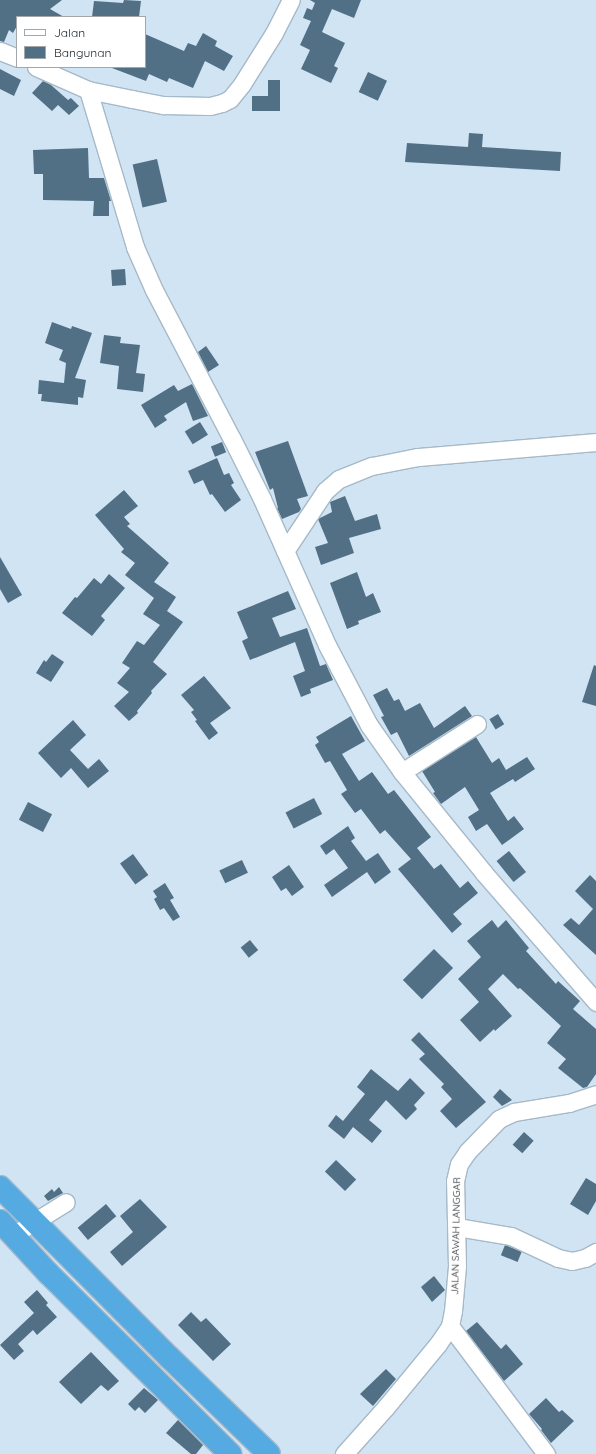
<!DOCTYPE html>
<html>
<head>
<meta charset="utf-8">
<style>
  body { margin:0 }
  #map { position:relative; width:596px; height:1454px; overflow:hidden; background:#d0e4f3; font-family:Quicksand,sans-serif }
  div>[style] { position:absolute }
  [style*='--x'] { left:calc(var(--x)*1px); top:calc(var(--y)*1px); width:calc(var(--w)*1px); rotate:calc(var(--a)*1deg) }
  .building>* { inset:0; background:#516f85; transform-origin:0 0 }
  .roads { filter:drop-shadow(1px 0 #a6b9c8) drop-shadow(-1px 0 #a6b9c8) drop-shadow(0 1px #a6b9c8) drop-shadow(0 -1px #a6b9c8) }
  .minor>* { height:17px; margin:-8.5px; padding:0 8.5px; transform-origin:8.5px; border-radius:8.5px; background:#fff }
  .highway>* { height:22px; margin:-11px; padding:0 11px; transform-origin:11px; border-radius:11px; background:#56aae2 }
  span { translate:-50% -50%; white-space:nowrap; text-align:center; line-height:1.15; -webkit-text-stroke:3.5px #fff; paint-order:stroke }
  .street-label { font-size:10px; color:#1b2228 }
  .legend { position:absolute; left:16px; top:16px; width:130px; height:52px; box-sizing:border-box; background:#fff; border:1px solid #a4a7a9; margin:0; padding:5px 7px; list-style:none; font-size:12px; color:#1b2228 }
  .legend li { display:flex; align-items:center; gap:8px; height:20px }
  .legend b { width:20px; border:1px solid #a4a7a9 }
</style>
</head>
<body>
<div id="map">
  <div class="building">
    <div style="clip-path:polygon(0 0,62px 0,50px 9px,64px 17px,17px 17px,17px 26px,13px 33px,9px 30px,4px 42px,0 41px)"></div>
    <div style="clip-path:polygon(124px 0,141px 1px,139px 17px,92px 17px,94px 1px,123px 3px)"></div>
    <div style="clip-path:polygon(310px 0,361px 0,354px 18px,332px 9px,322px 32px,345px 43px,334px 66px,338px 68px,331px 83px,301px 69px,310px 50px,300px 45px,311px 21px,303px 18px,307px 8px,312px 10px,315px 3px)"></div>
    <div style="clip-path:polygon(203px 33px,217px 41px,215px 46px,233px 56px,224px 71px,205px 61px,193px 88px,169px 78px,167px 82px,149px 74px,146px 81px,112px 68px,145px 67px,145px 34px,184px 51px,188px 43px,196px 46px)"></div>
    <div style="clip-path:polygon(0 69px,21px 80px,14px 96px,0 89px)"></div>
    <div style="left:368px;top:72px;width:21px;height:22px;rotate:25deg"></div>
    <div style="clip-path:polygon(268px 80px,280px 80px,280px 111px,252px 111px,252px 96px,268px 96px)"></div>
    <div style="clip-path:polygon(43px 81px,51px 85px,68px 100px,71px 98px,79px 106px,69px 115px,58px 105px,52px 111px,32px 93px)"></div>
    <div style="clip-path:polygon(469px 133px,483px 134px,482px 147px,561px 152px,560px 171px,405px 162px,407px 143px,468px 147px)"></div>
    <div style="clip-path:polygon(88px 148px,89px 178px,104px 178px,111px 201px,109px 201px,109px 216px,93px 216px,94px 201px,43px 200px,43px 174px,34px 174px,33px 150px)"></div>
    <div style="left:157px;top:159px;width:44px;height:25px;rotate:77deg"></div>
    <div style="left:125px;top:269px;width:16px;height:14px;rotate:86deg"></div>
    <div style="clip-path:polygon(52px 322px,71px 329px,72px 326px,92px 333px,75px 378px,86px 380px,83px 398px,78px 397px,78px 405px,41px 401px,42px 394px,38px 394px,39px 380px,64px 383px,66px 363px,59px 360px,63px 350px,45px 343px)"></div>
    <div style="clip-path:polygon(104px 335px,121px 337px,120px 343px,140px 345px,136px 373px,145px 374px,143px 392px,117px 389px,119px 366px,100px 363px)"></div>
    <div style="clip-path:polygon(206px 346px,219px 365px,208px 372px,198px 352px)"></div>
    <div style="clip-path:polygon(192px 384px,208px 416px,193px 421px,186px 402px,164px 416px,167px 420px,155px 428px,141px 405px,174px 385px,178px 391px)"></div>
    <div style="left:200px;top:422px;width:15px;height:18px;rotate:58deg"></div>
    <div style="clip-path:polygon(288px 441px,308px 496px,297px 499px,301px 509px,299px 512px,282px 519px,277px 508px,278px 508px,273px 488px,270px 490px,255px 452px)"></div>
    <div style="left:222px;top:442px;width:11px;height:12px;rotate:68deg"></div>
    <div style="clip-path:polygon(217px 458px,224px 475px,229px 473px,234px 483px,231px 485px,241px 500px,225px 512px,212px 494px,210px 495px,203px 480px,194px 484px,188px 471px)"></div>
    <div style="clip-path:polygon(124px 490px,138px 506px,124px 517px,130px 524px,127px 526px,169px 563px,154px 582px,176px 597px,167px 611px,183px 622px,153px 662px,167px 674px,151px 691px,152px 693px,137px 711px,138px 713px,129px 721px,114px 706px,129px 692px,117px 683px,130px 668px,122px 663px,137px 641px,144px 645px,160px 625px,143px 614px,154px 598px,125px 575px,135px 563px,121px 552px,124px 549px,95px 515px)"></div>
    <div style="clip-path:polygon(345px 496px,355px 521px,377px 514px,381px 529px,349px 538px,354px 553px,321px 565px,315px 547px,328px 543px,318px 519px,332px 512px,330px 502px)"></div>
    <div style="clip-path:polygon(0 557px,22px 595px,8px 603px,0 589px)"></div>
    <div style="clip-path:polygon(357px 572px,366px 597px,373px 593px,381px 612px,358px 621px,359px 624px,347px 629px,330px 583px)"></div>
    <div style="clip-path:polygon(109px 574px,125px 588px,101px 616px,105px 620px,92px 636px,62px 613px,75px 597px,77px 598px,94px 578px,101px 584px)"></div>
    <div style="clip-path:polygon(288px 591px,296px 609px,272px 618px,280px 637px,307px 628px,320px 666px,326px 664px,333px 680px,310px 689px,311px 693px,301px 697px,293px 676px,305px 671px,295px 642px,250px 660px,242px 641px,248px 638px,237px 612px)"></div>
    <div style="clip-path:polygon(52px 654px,64px 662px,51px 682px,36px 673px,44px 660px,46px 662px)"></div>
    <div style="clip-path:polygon(594px 665px,596px 666px,596px 706px,582px 702px)"></div>
    <div style="clip-path:polygon(204px 676px,231px 708px,210px 723px,218px 733px,209px 740px,195px 721px,197px 720px,191px 712px,194px 710px,181px 695px)"></div>
    <div style="clip-path:polygon(387px 688px,394px 701px,399px 699px,405px 711px,420px 703px,434px 728px,465px 706px,472px 716px,409px 756px,397px 732px,391px 735px,381px 717px,384px 716px,373px 695px)"></div>
    <div style="left:498px;top:714px;width:12px;height:10px;rotate:59deg"></div>
    <div style="clip-path:polygon(351px 716px,365px 741px,342px 754px,359px 781px,372px 772px,388px 794px,394px 790px,431px 837px,417px 848px,434px 869px,441px 864px,460px 888px,468px 881px,478px 893px,453px 914px,462px 924px,452px 933px,398px 869px,411px 859px,385px 830px,380px 834px,361px 809px,355px 813px,341px 794px,347px 790px,330px 761px,325px 763px,315px 745px,319px 742px,316px 737px)"></div>
    <div style="clip-path:polygon(73px 720px,86px 735px,70px 750px,88px 769px,99px 759px,109px 771px,88px 788px,71px 768px,61px 778px,38px 753px)"></div>
    <div style="clip-path:polygon(476px 737px,492px 763px,499px 758px,506px 770px,527px 757px,535px 769px,515px 782px,513px 779px,490px 793px,508px 821px,514px 816px,524px 829px,502px 845px,487px 824px,476px 831px,468px 817px,479px 810px,465px 787px,441px 804px,433px 793px,435px 792px,422px 771px)"></div>
    <div style="left:314px;top:798px;width:18px;height:32px;rotate:63deg"></div>
    <div style="left:28px;top:802px;width:27px;height:20px;rotate:27deg"></div>
    <div style="clip-path:polygon(348px 826px,355px 838px,351px 841px,366px 861px,378px 853px,391px 872px,375px 884px,367px 872px,332px 897px,324px 885px,348px 868px,334px 849px,326px 855px,320px 846px)"></div>
    <div style="left:509px;top:851px;width:27px;height:16px;rotate:51deg"></div>
    <div style="left:133px;top:854px;width:26px;height:16px;rotate:54deg"></div>
    <div style="left:242px;top:860px;width:14px;height:25px;rotate:65deg"></div>
    <div style="clip-path:polygon(289px 865px,304px 887px,292px 896px,286px 888px,281px 891px,272px 877px)"></div>
    <div style="clip-path:polygon(590px 875px,596px 881px,596px 955px,563px 925px,571px 918px,579px 925px,593px 909px,575px 891px)"></div>
    <div style="clip-path:polygon(165px 883px,174px 898px,170px 900px,180px 917px,173px 921px,164px 908px,160px 910px,154px 899px,157px 897px,153px 891px)"></div>
    <div style="clip-path:polygon(492px 920px,498px 928px,506px 920px,529px 948px,526px 951px,556px 984px,558px 981px,580px 1001px,573px 1009px,596px 1029px,596px 1074px,587px 1087px,583px 1088px,558px 1068px,566px 1059px,547px 1043px,561px 1026px,520px 988px,518px 989px,503px 974px,488px 989px,512px 1016px,495px 1031px,494px 1029px,480px 1042px,460px 1020px,479px 1002px,458px 979px,481px 957px,467px 941px)"></div>
    <div style="left:250px;top:940px;width:13px;height:12px;rotate:51deg"></div>
    <div style="left:434px;top:949px;width:27px;height:44px;rotate:45deg"></div>
    <div style="clip-path:polygon(419px 1032px,486px 1102px,456px 1128px,440px 1111px,452px 1099px,441px 1087px,444px 1084px,419px 1059px,425px 1054px,411px 1040px)"></div>
    <div style="clip-path:polygon(371px 1069px,398px 1091px,410px 1078px,425px 1093px,414px 1105px,417px 1109px,406px 1120px,386px 1100px,369px 1120px,382px 1131px,372px 1143px,353px 1127px,344px 1139px,328px 1126px,336px 1115px,343px 1121px,365px 1094px,357px 1087px)"></div>
    <div style="clip-path:polygon(500px 1089px,512px 1100px,502px 1106px,493px 1097px)"></div>
    <div style="left:524px;top:1132px;width:13px;height:17px;rotate:42deg"></div>
    <div style="left:336px;top:1160px;width:28px;height:16px;rotate:44deg"></div>
    <div style="clip-path:polygon(586px 1178px,596px 1184px,596px 1201px,588px 1215px,570px 1204px)"></div>
    <div style="clip-path:polygon(59px 1187px,63px 1193px,48px 1201px,44px 1196px,52px 1189px,54px 1192px)"></div>
    <div style="clip-path:polygon(140px 1199px,167px 1227px,122px 1266px,110px 1252px,133px 1232px,120px 1216px)"></div>
    <div style="left:106px;top:1204px;width:16px;height:37px;rotate:50deg"></div>
    <div style="left:505px;top:1245px;width:18px;height:11px;rotate:22deg"></div>
    <div style="clip-path:polygon(434px 1276px,445px 1290px,432px 1302px,421px 1287px)"></div>
    <div style="clip-path:polygon(37px 1290px,48px 1303px,46px 1305px,57px 1317px,37px 1335px,33px 1330px,18px 1344px,24px 1351px,14px 1360px,0 1345px,34px 1313px,24px 1302px)"></div>
    <div style="clip-path:polygon(191px 1312px,201px 1322px,206px 1318px,231px 1344px,213px 1361px,178px 1325px)"></div>
    <div style="clip-path:polygon(477px 1322px,501px 1349px,506px 1344px,523px 1364px,504px 1381px,466px 1331px)"></div>
    <div style="clip-path:polygon(91px 1352px,119px 1381px,108px 1391px,101px 1385px,81px 1404px,59px 1382px)"></div>
    <div style="clip-path:polygon(386px 1369px,396px 1379px,373px 1406px,360px 1394px)"></div>
    <div style="clip-path:polygon(144px 1388px,158px 1400px,145px 1413px,139px 1407px,135px 1411px,128px 1404px)"></div>
    <div style="clip-path:polygon(546px 1398px,559px 1412px,562px 1410px,574px 1421px,551px 1443px,541px 1430px,542px 1429px,529px 1414px)"></div>
    <div style="clip-path:polygon(178px 1420px,203px 1445px,196px 1454px,191px 1454px,166px 1433px)"></div>
  </div>
  <div class="roads">
    <div class="minor">
      <div style="--x:0;--y:51;--w:18;--a:22"></div>
      <div style="--x:36;--y:67;--w:57;--a:23.9"></div>
      <div style="--x:88;--y:90;--w:45;--a:11.6"></div>
      <div style="--x:132;--y:99;--w:33;--a:11"></div>
      <div style="--x:164;--y:105;--w:46;--a:1.2"></div>
      <div style="--x:210;--y:106;--w:12;--a:-14"></div>
      <div style="--x:222;--y:103;--w:9;--a:-27"></div>
      <div style="--x:230;--y:99;--w:19;--a:-51"></div>
      <div style="--x:242;--y:84;--w:60;--a:-57.9"></div>
      <div style="--x:274;--y:33;--w:37;--a:-63"></div>
      <div style="--x:88;--y:90;--w:164;--a:73.3"></div>
      <div style="--x:135;--y:247;--w:47;--a:66.2"></div>
      <div style="--x:154;--y:290;--w:168;--a:62.4"></div>
      <div style="--x:232;--y:439;--w:67;--a:63.4"></div>
      <div style="--x:262;--y:499;--w:160;--a:66"></div>
      <div style="--x:327;--y:645;--w:90;--a:62.3"></div>
      <div style="--x:369;--y:725;--w:57;--a:54.9"></div>
      <div style="--x:402;--y:772;--w:130;--a:50.9"></div>
      <div style="--x:484;--y:873;--w:171;--a:49"></div>
      <div style="--x:285;--y:551;--w:72;--a:-56.3"></div>
      <div style="--x:325;--y:491;--w:18;--a:-41"></div>
      <div style="--x:339;--y:479;--w:35;--a:-22"></div>
      <div style="--x:372;--y:466;--w:47;--a:-11.1"></div>
      <div style="--x:418;--y:457;--w:179;--a:-4.8"></div>
      <div style="--x:402;--y:772;--w:89;--a:-32.6"></div>
      <div style="--x:457;--y:1227;--w:55;--a:9.5"></div>
      <div style="--x:511;--y:1236;--w:52;--a:25.1"></div>
      <div style="--x:558;--y:1258;--w:14;--a:12"></div>
      <div style="--x:572;--y:1261;--w:13;--a:-13"></div>
      <div style="--x:585;--y:1258;--w:13;--a:-29"></div>
      <div style="--x:13;--y:1235;--w:62;--a:-31.9"></div>
      <div style="--x:450;--y:1326;--w:160;--a:53.1"></div>
      <div style="--x:344;--y:1454;--w:63;--a:-48.2"></div>
      <div style="--x:386;--y:1407;--w:82;--a:-50.5"></div>
      <div style="--x:438;--y:1344;--w:22;--a:-56"></div>
      <div style="--x:450;--y:1326;--w:15;--a:-79"></div>
      <div style="--x:453;--y:1311;--w:45;--a:-84.9"></div>
      <div style="--x:457;--y:1266;--w:85;--a:-91.3"></div>
      <div style="--x:455;--y:1181;--w:17;--a:-77"></div>
      <div style="--x:459;--y:1164;--w:14;--a:-56"></div>
      <div style="--x:467;--y:1152;--w:46;--a:-45.9"></div>
      <div style="--x:499;--y:1119;--w:17;--a:-25"></div>
      <div style="--x:514;--y:1112;--w:56;--a:-9.3"></div>
      <div style="--x:569;--y:1103;--w:28;--a:-18"></div>
    </div>
    <div class="highway">
      <div style="--x:0;--y:1187;--w:240;--a:45.2"></div>
      <div style="--x:169;--y:1357;--w:139;--a:44.1"></div>
      <div style="--x:0;--y:1221;--w:71;--a:47.3"></div>
      <div style="--x:48;--y:1273;--w:257;--a:44.8"></div>
    </div>
  </div>
  <div class="street-label">
    <span style="left:456px;top:1236px;rotate:-89deg">JALAN SAWAH LANGGAR</span>
  </div>
  <ul class="legend">
  <li><b style="height:5px;background:#fff"></b>Jalan</li>
  <li><b style="height:11px;background:#516f85"></b>Bangunan</li>
  </ul>
</div>
</body>
</html>
